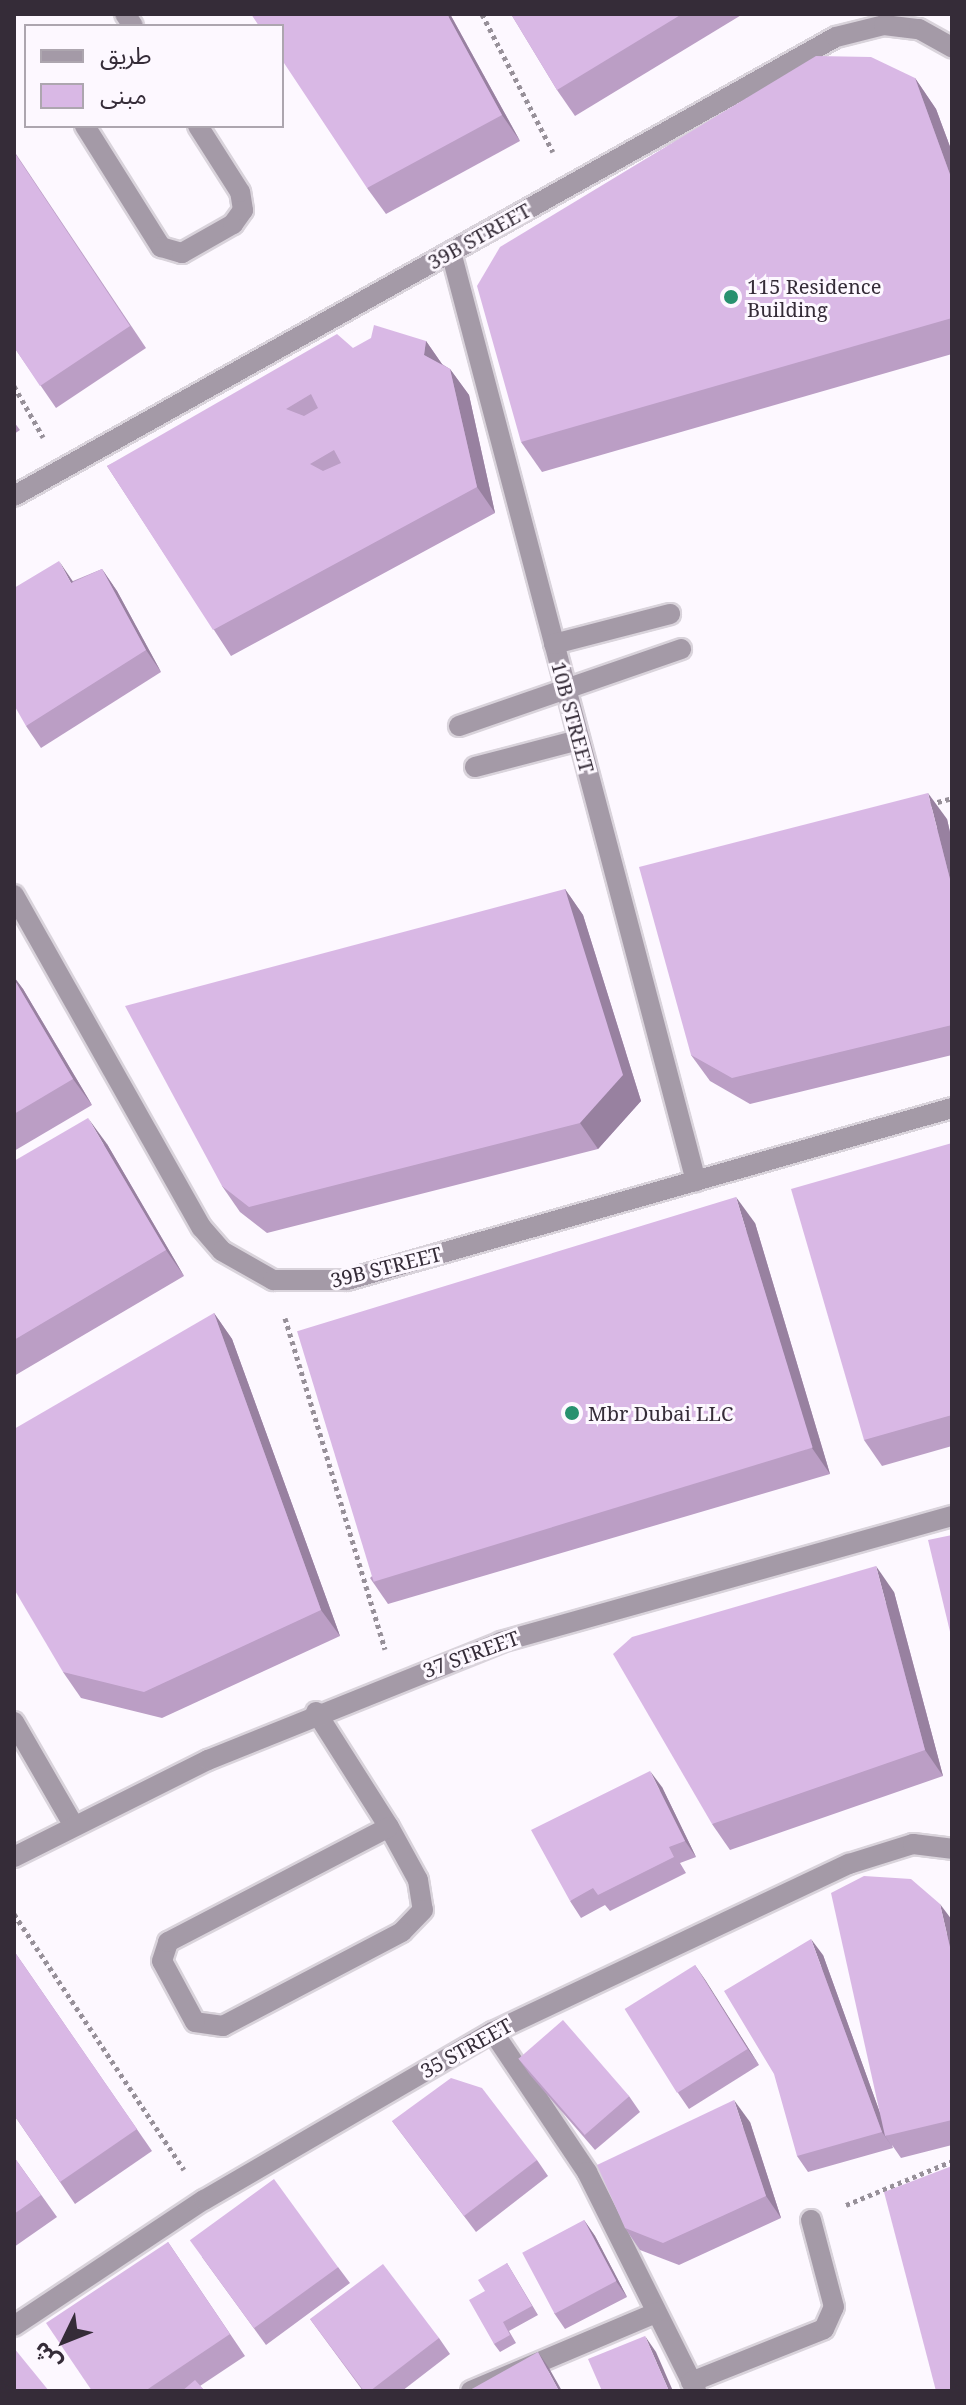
<!DOCTYPE html>
<html>
<head>
<meta charset="utf-8">
<style>
  body { margin:0 }
  #map { position:relative; width:966px; height:2405px; overflow:hidden; background:#fdf8ff; font-family:"Noto Serif","Noto Sans Arabic",serif }
  div>[style] { position:absolute }
  [style*='--x'] { left:calc(var(--x)*1px); top:calc(var(--y)*1px); width:calc(var(--w)*1px); rotate:calc(var(--a)*1deg) }
  .path>* { height:5px; margin-top:-2.5px; transform-origin:0; background:repeating-linear-gradient(90deg,#979099 0 4px,transparent 0 8px) }
  .roads { filter:drop-shadow(2px 0 #d9d3db) drop-shadow(-2px 0 #d9d3db) drop-shadow(0 2px #d9d3db) drop-shadow(0 -2px #d9d3db) }
  .minor>* { height:20px; margin:-10px; padding:0 10px; transform-origin:10px; border-radius:10px; background:#a49aa7 }
  .wall>* { inset:0; background:#bb9ec5 }
  .shaded-wall>* { inset:0; background:#9881a0 }
  .building>* { inset:0; background:#d9b8e5; transform-origin:0 0 }
  .dots>* { width:22px; height:22px; translate:-50% -50%; box-sizing:border-box; border:4px solid #fdf8ff; border-radius:50% }
  span { translate:-50% -50%; white-space:nowrap; text-align:center; line-height:1.15; -webkit-text-stroke:6px #fdf8ff; paint-order:stroke }
  .street-label { font-size:20px; color:#352c38 }
  .poi-label { font-size:20px; color:#352c38 }
  .left { translate:0 -50%; text-align:left }
  .frame { position:absolute; inset:0; border:16px solid #352c38; pointer-events:none }
  .legend { position:absolute; left:24px; top:24px; width:260px; height:104px; box-sizing:border-box; background:#fdf8ff; border:2px solid #ada6af; margin:0; padding:10px 14px; list-style:none; font-size:24px; color:#352c38 }
  .legend li { display:flex; align-items:center; gap:16px; height:40px }
  .legend b { width:40px; border:2px solid #ada6af }
  .north { position:absolute; left:24px; top:2301px; width:80px; height:80px; -webkit-text-stroke:6px #fdf8ff; paint-order:stroke; rotate:227deg; font-size:22px; font-weight:700; line-height:32px; text-align:center; color:#352c38 }
  .north::after { content:''; display:block; margin:auto; width:28px; height:36px; background:#352c38; clip-path:polygon(50% 0,100% 100%,50% 72%,0 100%) }
</style>
</head>
<body>
<div id="map">
  <div class="path">
    <div style="--x:482;--y:14;--w:155;--a:62.8"></div>
    <div style="--x:14;--y:386;--w:59;--a:60.4"></div>
    <div style="--x:930;--y:804;--w:23;--a:-15"></div>
    <div style="--x:285;--y:1318;--w:346;--a:73.2"></div>
    <div style="--x:14;--y:1914;--w:307;--a:56.4"></div>
    <div style="--x:846;--y:2205;--w:115;--a:-22.5"></div>
  </div>
  <div class="roads">
    <div class="minor">
      <div style="--x:125;--y:14;--w:14;--a:56"></div>
      <div style="--x:85;--y:126;--w:143;--a:57.9"></div>
      <div style="--x:161;--y:247;--w:22;--a:16"></div>
      <div style="--x:182;--y:253;--w:59;--a:-29.6"></div>
      <div style="--x:233;--y:224;--w:17;--a:-54"></div>
      <div style="--x:243;--y:210;--w:18;--a:-99"></div>
      <div style="--x:240;--y:192;--w:78;--a:-122.5"></div>
      <div style="--x:451;--y:252;--w:961;--a:75.23"></div>
      <div style="--x:14;--y:496;--w:941;--a:-29.18"></div>
      <div style="--x:836;--y:37;--w:49;--a:-14"></div>
      <div style="--x:884;--y:25;--w:35;--a:7"></div>
      <div style="--x:919;--y:29;--w:38;--a:29"></div>
      <div style="--x:554;--y:644;--w:120;--a:-14.5"></div>
      <div style="--x:459;--y:726;--w:235;--a:-19.1"></div>
      <div style="--x:475;--y:767;--w:107;--a:-14.6"></div>
      <div style="--x:14;--y:895;--w:382;--a:60.6"></div>
      <div style="--x:202;--y:1228;--w:30;--a:49"></div>
      <div style="--x:222;--y:1251;--w:59;--a:29.6"></div>
      <div style="--x:273;--y:1280;--w:74;--a:0"></div>
      <div style="--x:347;--y:1280;--w:629;--a:-15.87"></div>
      <div style="--x:316;--y:1712;--w:136;--a:57.6"></div>
      <div style="--x:389;--y:1827;--w:60;--a:61.3"></div>
      <div style="--x:418;--y:1880;--w:30;--a:81"></div>
      <div style="--x:423;--y:1910;--w:30;--a:134"></div>
      <div style="--x:402;--y:1932;--w:202;--a:152.3"></div>
      <div style="--x:223;--y:2026;--w:28;--a:-172"></div>
      <div style="--x:195;--y:2022;--w:69;--a:-118.4"></div>
      <div style="--x:162;--y:1961;--w:20;--a:-72"></div>
      <div style="--x:168;--y:1942;--w:249;--a:-27.5"></div>
      <div style="--x:14;--y:1722;--w:118;--a:60"></div>
      <div style="--x:14;--y:1857;--w:217;--a:-26.6"></div>
      <div style="--x:208;--y:1760;--w:316;--a:-21.9"></div>
      <div style="--x:501;--y:1642;--w:468;--a:-15.6"></div>
      <div style="--x:493;--y:2032;--w:169;--a:56.1"></div>
      <div style="--x:587;--y:2172;--w:245;--a:63.5"></div>
      <div style="--x:14;--y:2326;--w:228;--a:-33.6"></div>
      <div style="--x:204;--y:2200;--w:334;--a:-30.2"></div>
      <div style="--x:493;--y:2032;--w:394;--a:-25.3"></div>
      <div style="--x:849;--y:1864;--w:67;--a:-17.4"></div>
      <div style="--x:913;--y:1844;--w:39;--a:7"></div>
      <div style="--x:691;--y:2382;--w:143;--a:-21.7"></div>
      <div style="--x:824;--y:2329;--w:24;--a:-66"></div>
      <div style="--x:834;--y:2307;--w:90;--a:-104.8"></div>
      <div style="--x:471;--y:2391;--w:201;--a:-22.9"></div>
    </div>
  </div>
  <div class="wall">
    <div style="clip-path:polygon(450px 14px,520px 141px,386px 214px,367px 188px)"></div>
    <div style="clip-path:polygon(511px 14px,743px 14px,575px 116px,557px 90px)"></div>
    <div style="clip-path:polygon(915px 78px,936px 109px,952px 152px,952px 354px,542px 472px,521px 442px)"></div>
    <div style="clip-path:polygon(14px 151px,146px 348px,56px 408px,14px 347px)"></div>
    <div style="clip-path:polygon(426px 341px,442px 364px,450px 369px,469px 395px,495px 513px,231px 656px,107px 466px,353px 348px)"></div>
    <div style="clip-path:polygon(14px 422px,20px 430px,14px 434px)"></div>
    <div style="clip-path:polygon(102px 569px,117px 591px,161px 672px,41px 748px,26px 726px,73px 581px)"></div>
    <div style="clip-path:polygon(947px 819px,952px 841px,952px 1055px,750px 1104px,710px 1081px,691px 1055px)"></div>
    <div style="clip-path:polygon(565px 889px,583px 915px,641px 1101px,598px 1149px,267px 1233px,240px 1212px,222px 1186px)"></div>
    <div style="clip-path:polygon(14px 977px,23px 989px,92px 1105px,14px 1151px)"></div>
    <div style="clip-path:polygon(952px 1143px,952px 1446px,882px 1466px,864px 1440px)"></div>
    <div style="clip-path:polygon(107px 1144px,184px 1276px,14px 1376px,14px 1161px)"></div>
    <div style="clip-path:polygon(755px 1223px,830px 1474px,388px 1604px,370px 1578px)"></div>
    <div style="clip-path:polygon(214px 1313px,232px 1339px,340px 1636px,162px 1718px,81px 1698px,63px 1672px)"></div>
    <div style="clip-path:polygon(894px 1592px,943px 1776px,730px 1850px,712px 1824px)"></div>
    <div style="clip-path:polygon(662px 1787px,696px 1857px,680px 1863px,686px 1873px,610px 1911px,605px 1905px,581px 1918px,570px 1901px)"></div>
    <div style="clip-path:polygon(952px 1920px,952px 2145px,901px 2158px,892px 2145px,893px 2148px,808px 2172px,797px 2156px,823px 1955px,880px 2113px)"></div>
    <div style="clip-path:polygon(14px 1951px,152px 2151px,75px 2204px,14px 2115px)"></div>
    <div style="clip-path:polygon(695px 1965px,759px 2065px,689px 2109px,678px 2093px)"></div>
    <div style="clip-path:polygon(518px 2058px,629px 2096px,640px 2112px,595px 2150px,530px 2075px)"></div>
    <div style="clip-path:polygon(392px 2121px,537px 2160px,548px 2176px,476px 2232px)"></div>
    <div style="clip-path:polygon(750px 2122px,781px 2218px,679px 2265px,640px 2250px,625px 2228px)"></div>
    <div style="clip-path:polygon(14px 2157px,57px 2217px,14px 2247px)"></div>
    <div style="clip-path:polygon(584px 2220px,595px 2236px,627px 2297px,565px 2329px,554px 2313px)"></div>
    <div style="clip-path:polygon(168px 2242px,245px 2356px,200px 2386px,205px 2391px,92px 2391px)"></div>
    <div style="clip-path:polygon(202px 2257px,338px 2267px,350px 2283px,266px 2345px)"></div>
    <div style="clip-path:polygon(507px 2263px,538px 2315px,509px 2331px,516px 2343px,500px 2352px,494px 2344px,485px 2291px)"></div>
    <div style="clip-path:polygon(310px 2319px,439px 2338px,450px 2354px,402px 2391px,363px 2391px)"></div>
  </div>
  <div class="shaded-wall">
    <div style="clip-path:polygon(447px 14px,450px 14px,520px 141px,502px 115px)"></div>
    <div style="clip-path:polygon(915px 78px,936px 109px,952px 152px,952px 180px)"></div>
    <div style="clip-path:polygon(426px 341px,444px 367px,424px 355px)"></div>
    <div style="clip-path:polygon(450px 369px,469px 395px,495px 513px,477px 487px)"></div>
    <div style="clip-path:polygon(59px 561px,74px 583px,71px 583px)"></div>
    <div style="clip-path:polygon(102px 569px,117px 591px,161px 672px,146px 650px)"></div>
    <div style="clip-path:polygon(928px 793px,947px 819px,952px 841px,952px 887px)"></div>
    <div style="clip-path:polygon(565px 889px,583px 915px,641px 1101px,598px 1149px,580px 1123px)"></div>
    <div style="clip-path:polygon(14px 977px,23px 989px,92px 1105px,73px 1079px,14px 979px)"></div>
    <div style="clip-path:polygon(88px 1118px,107px 1144px,184px 1276px,166px 1250px)"></div>
    <div style="clip-path:polygon(736px 1197px,755px 1223px,830px 1474px,812px 1448px)"></div>
    <div style="clip-path:polygon(214px 1313px,232px 1339px,340px 1636px,321px 1610px)"></div>
    <div style="clip-path:polygon(876px 1566px,894px 1592px,943px 1776px,925px 1750px)"></div>
    <div style="clip-path:polygon(650px 1771px,662px 1787px,696px 1857px,685px 1841px)"></div>
    <div style="clip-path:polygon(940px 1904px,952px 1920px,952px 1956px)"></div>
    <div style="clip-path:polygon(811px 1939px,823px 1955px,888px 2135px,885px 2136px,893px 2148px,882px 2132px)"></div>
    <div style="clip-path:polygon(695px 1965px,706px 1981px,759px 2065px,748px 2049px)"></div>
    <div style="clip-path:polygon(734px 2100px,750px 2122px,781px 2218px,766px 2196px)"></div>
    <div style="clip-path:polygon(584px 2220px,595px 2236px,627px 2297px,616px 2281px)"></div>
    <div style="clip-path:polygon(645px 2336px,656px 2352px,673px 2391px,669px 2391px)"></div>
    <div style="clip-path:polygon(538px 2352px,549px 2368px,562px 2391px,559px 2391px)"></div>
  </div>
  <div class="building">
    <div style="clip-path:polygon(251px 14px,447px 14px,502px 115px,367px 188px,282px 60px,282px 26px,259px 26px)"></div>
    <div style="clip-path:polygon(511px 14px,682px 14px,557px 90px)"></div>
    <div style="clip-path:polygon(816px 56px,871px 57px,915px 78px,952px 180px,952px 318px,521px 442px,477px 286px,500px 247px)"></div>
    <div style="clip-path:polygon(14px 152px,130px 326px,40px 386px,14px 347px)"></div>
    <div style="clip-path:polygon(evenodd,374px 325px,426px 341px,424px 355px,450px 369px,477px 487px,213px 630px,107px 466px,337px 334px,353px 348px,371px 338px,374px 325px,311px 394px,318px 408px,304px 416px,286px 409px,311px 394px,374px 325px,334px 450px,341px 463px,323px 471px,310px 464px,334px 450px)"></div>
    <div style="clip-path:polygon(59px 561px,71px 583px,102px 569px,146px 650px,26px 726px,14px 705px,14px 588px)"></div>
    <div style="clip-path:polygon(928px 793px,952px 887px,952px 1025px,732px 1078px,691px 1055px,639px 867px)"></div>
    <div style="clip-path:polygon(565px 889px,623px 1075px,580px 1123px,249px 1207px,222px 1186px,125px 1006px)"></div>
    <div style="clip-path:polygon(14px 979px,73px 1079px,14px 1114px)"></div>
    <div style="clip-path:polygon(88px 1118px,166px 1250px,14px 1340px,14px 1161px)"></div>
    <div style="clip-path:polygon(952px 1143px,952px 1415px,864px 1440px,791px 1189px)"></div>
    <div style="left:736px;top:1197px;width:262px;height:459px;rotate:73deg"></div>
    <div style="clip-path:polygon(214px 1313px,321px 1610px,144px 1692px,63px 1672px,14px 1589px,14px 1429px)"></div>
    <div style="clip-path:polygon(952px 1535px,952px 1640px,928px 1540px)"></div>
    <div style="clip-path:polygon(876px 1566px,925px 1750px,712px 1824px,613px 1654px,632px 1637px)"></div>
    <div style="clip-path:polygon(650px 1771px,685px 1841px,669px 1847px,674px 1857px,598px 1895px,593px 1888px,570px 1901px,531px 1830px)"></div>
    <div style="clip-path:polygon(864px 1876px,911px 1879px,940px 1904px,952px 1956px,952px 2120px,885px 2136px,831px 1893px)"></div>
    <div style="clip-path:polygon(811px 1939px,882px 2132px,797px 2156px,774px 2074px,724px 1991px)"></div>
    <div style="clip-path:polygon(14px 1951px,137px 2129px,60px 2182px,14px 2115px)"></div>
    <div style="left:695px;top:1965px;width:99px;height:83px;rotate:58deg"></div>
    <div style="left:563px;top:2020px;width:101px;height:59px;rotate:49deg"></div>
    <div style="clip-path:polygon(451px 2078px,482px 2088px,537px 2160px,464px 2216px,392px 2121px)"></div>
    <div style="clip-path:polygon(734px 2100px,766px 2196px,663px 2243px,625px 2228px,597px 2165px)"></div>
    <div style="clip-path:polygon(14px 2157px,41px 2195px,14px 2214px)"></div>
    <div style="clip-path:polygon(952px 2166px,952px 2391px,936px 2391px,884px 2192px)"></div>
    <div style="left:274px;top:2179px;width:109px;height:104px;rotate:54deg"></div>
    <div style="left:584px;top:2220px;width:69px;height:70px;rotate:62deg"></div>
    <div style="clip-path:polygon(168px 2242px,230px 2334px,145px 2391px,92px 2391px,46px 2323px)"></div>
    <div style="clip-path:polygon(507px 2263px,532px 2306px,503px 2322px,510px 2335px,494px 2344px,469px 2300px,485px 2291px,478px 2280px)"></div>
    <div style="clip-path:polygon(383px 2264px,439px 2338px,370px 2391px,364px 2391px,310px 2319px)"></div>
    <div style="clip-path:polygon(645px 2336px,669px 2391px,602px 2391px,588px 2359px)"></div>
    <div style="clip-path:polygon(14px 2348px,49px 2391px,14px 2391px)"></div>
    <div style="clip-path:polygon(538px 2352px,559px 2391px,471px 2391px,470px 2390px)"></div>
    <div style="clip-path:polygon(195px 2380px,205px 2391px,182px 2391px)"></div>
  </div>
  <div class="dots">
    <div style="left:731px;top:297px;background:#28916f"></div>
    <div style="left:572px;top:1413px;background:#28916f"></div>
  </div>
  <div class="street-label">
    <span style="left:479px;top:236px;rotate:-29deg">39B STREET</span>
    <span style="left:573px;top:717px;rotate:75deg">10B STREET</span>
    <span style="left:386px;top:1267px;rotate:-14deg">39B STREET</span>
    <span style="left:471px;top:1654px;rotate:-20deg">37 STREET</span>
    <span style="left:466px;top:2048px;rotate:-29deg">35 STREET</span>
  </div>
  <div class="poi-label">
    <span class="left" style="left:747px;top:298px">115 Residence<br>Building</span>
    <span class="left" style="left:588px;top:1413px">Mbr Dubai LLC</span>
  </div>
  <div class="frame"></div>
  <ul class="legend">
  <li><b style="height:10px;background:#a49aa7"></b>طريق</li>
  <li><b style="height:22px;background:#d9b8e5"></b>مبنى</li>
  </ul>
  <div class="north">ش</div>
</div>
</body>
</html>
